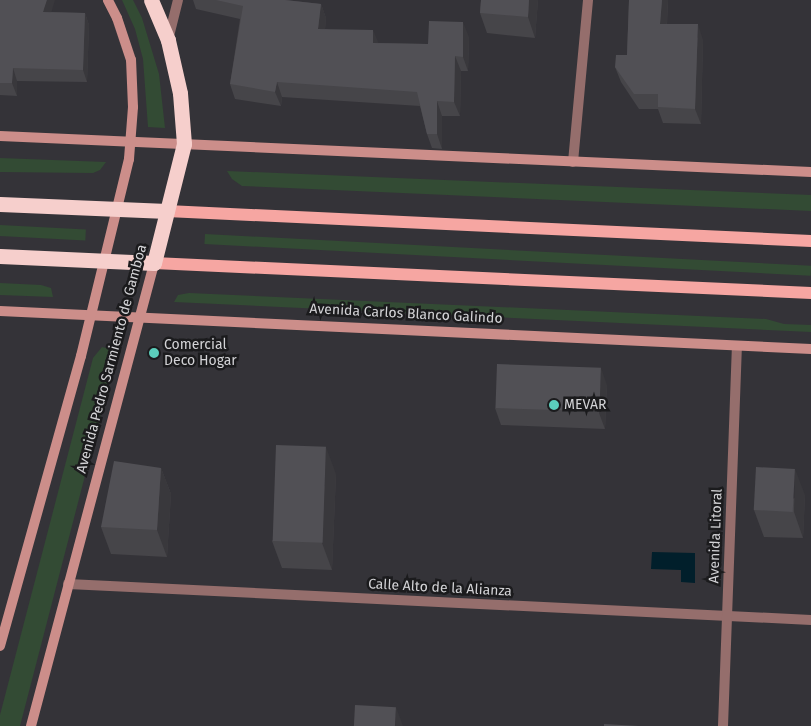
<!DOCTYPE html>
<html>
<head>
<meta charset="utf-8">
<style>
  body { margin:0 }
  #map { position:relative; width:811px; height:726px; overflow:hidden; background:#343338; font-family:"Fira Sans",sans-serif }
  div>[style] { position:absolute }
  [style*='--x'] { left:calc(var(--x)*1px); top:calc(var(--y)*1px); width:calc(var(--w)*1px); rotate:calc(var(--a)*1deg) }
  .green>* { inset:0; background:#334b34; transform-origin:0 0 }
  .water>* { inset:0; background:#011f2b }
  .street>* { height:10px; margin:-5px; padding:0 5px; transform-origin:5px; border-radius:5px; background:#956e6c }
  .secondary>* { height:10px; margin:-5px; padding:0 5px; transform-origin:5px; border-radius:5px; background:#cc8e8a }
  .primary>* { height:12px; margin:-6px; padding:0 6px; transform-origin:6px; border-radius:6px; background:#f6a6a2 }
  .highway>* { height:15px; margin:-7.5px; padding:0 7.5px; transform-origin:7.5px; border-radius:7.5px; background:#f6cfcc }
  .wall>* { inset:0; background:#464549 }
  .shaded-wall>* { inset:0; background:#39383c }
  .building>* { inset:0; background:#515055; transform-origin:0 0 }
  .dots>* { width:14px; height:14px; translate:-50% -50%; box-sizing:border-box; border:2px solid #1b1b1d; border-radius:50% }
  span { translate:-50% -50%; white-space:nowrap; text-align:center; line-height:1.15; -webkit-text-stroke:5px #1b1b1d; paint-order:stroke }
  .street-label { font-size:14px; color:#d3d3d6 }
  .poi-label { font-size:14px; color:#d3d3d6 }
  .left { translate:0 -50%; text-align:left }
</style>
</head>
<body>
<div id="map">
  <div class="green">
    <div style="clip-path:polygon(122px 0,133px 0,142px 18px,159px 74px,165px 128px,148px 127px,143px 59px,135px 29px)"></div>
    <div style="clip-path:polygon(0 158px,106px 162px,100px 170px,93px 173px,0 172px)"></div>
    <div style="clip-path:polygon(227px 171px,811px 195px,811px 211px,242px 186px,232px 179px)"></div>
    <div style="left:0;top:225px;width:86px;height:11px;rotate:3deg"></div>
    <div style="left:205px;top:234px;width:607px;height:10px;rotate:3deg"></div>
    <div style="clip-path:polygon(0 283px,41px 285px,51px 288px,53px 297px,0 295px)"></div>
    <div style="clip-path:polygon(189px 293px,766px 319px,784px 324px,811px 325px,811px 332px,174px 302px,178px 295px)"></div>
    <div style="clip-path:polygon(102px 347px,110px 349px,114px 364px,20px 726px,0 726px,0 715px,93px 358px)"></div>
  </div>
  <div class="water">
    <div style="clip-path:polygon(652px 552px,695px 553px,695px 583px,681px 582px,681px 570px,651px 569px)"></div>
  </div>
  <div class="street">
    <div style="--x:168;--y:40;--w:41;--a:-76"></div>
    <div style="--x:573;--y:162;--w:163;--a:-84.7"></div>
    <div style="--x:68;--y:584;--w:744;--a:2.77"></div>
    <div style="--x:723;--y:726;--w:380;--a:-87.9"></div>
  </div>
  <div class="secondary">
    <div style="--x:0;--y:136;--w:812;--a:2.54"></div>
    <div style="--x:0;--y:311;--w:812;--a:2.68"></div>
    <div style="--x:0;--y:646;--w:301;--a:-74.4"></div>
    <div style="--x:81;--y:356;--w:203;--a:-76.3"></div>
    <div style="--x:129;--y:159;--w:52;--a:-85.6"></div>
    <div style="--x:133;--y:107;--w:47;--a:-92.4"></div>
    <div style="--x:131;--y:60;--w:44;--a:-108.4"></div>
    <div style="--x:117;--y:18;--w:20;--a:-117"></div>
    <div style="--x:31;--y:726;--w:479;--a:-75.1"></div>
  </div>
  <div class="primary">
    <div style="--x:167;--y:211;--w:645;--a:2.67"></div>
    <div style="--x:154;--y:263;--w:658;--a:2.61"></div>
  </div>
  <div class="highway">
    <div style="--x:0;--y:204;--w:167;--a:2.4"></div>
    <div style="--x:0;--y:256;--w:154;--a:2.6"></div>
    <div style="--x:154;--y:263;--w:123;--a:-75.9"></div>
    <div style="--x:184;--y:144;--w:51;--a:-94.5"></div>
    <div style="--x:180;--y:93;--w:54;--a:-102.8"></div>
    <div style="--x:168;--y:40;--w:43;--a:-113"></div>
  </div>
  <div class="wall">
    <div style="clip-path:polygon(0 0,51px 12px,85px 13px,89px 25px,87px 82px,17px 81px,17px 96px,0 95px)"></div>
    <div style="clip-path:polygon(193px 0,285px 0,321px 4px,326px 18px,325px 29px,378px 43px,428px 44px,469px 37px,468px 71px,461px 71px,460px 116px,442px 116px,442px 149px,432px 148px,427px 134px,420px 106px,282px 97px,281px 106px,235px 99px,230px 84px,240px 19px,196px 9px)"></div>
    <div style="clip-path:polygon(481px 0,538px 0,535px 38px,487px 33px,480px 13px)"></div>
    <div style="clip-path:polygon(629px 0,668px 0,667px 24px,703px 40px,701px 124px,663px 123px,658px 109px,639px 109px,621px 82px,615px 67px,627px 55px)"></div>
    <div style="clip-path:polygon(607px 385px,605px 429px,501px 425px,495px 408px)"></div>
    <div style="clip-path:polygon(161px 468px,171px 494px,167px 557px,111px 554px,101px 527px)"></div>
    <div style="clip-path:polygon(336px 474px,332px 570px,282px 568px,272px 541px)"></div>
    <div style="clip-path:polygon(805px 495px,803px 538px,764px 537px,754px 510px)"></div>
  </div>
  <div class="shaded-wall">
    <div style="clip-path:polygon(47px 0,55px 0,48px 24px,43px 12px)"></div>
    <div style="clip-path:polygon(529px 0,538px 0,535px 38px,528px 17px)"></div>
    <div style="clip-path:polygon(662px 0,668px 0,666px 39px,660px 24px)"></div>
    <div style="clip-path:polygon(321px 4px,326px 18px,324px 43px,318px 29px)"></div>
    <div style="clip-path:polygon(85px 13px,89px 25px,87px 82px,83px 70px)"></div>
    <div style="clip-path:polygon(463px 22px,469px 37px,468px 71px,463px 57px)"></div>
    <div style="clip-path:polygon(698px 24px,703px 40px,701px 124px,695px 109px)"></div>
    <div style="clip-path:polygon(373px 30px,379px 44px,373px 43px)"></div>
    <div style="clip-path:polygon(455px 56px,461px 71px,460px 116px,454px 102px)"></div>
    <div style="clip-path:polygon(13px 68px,17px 81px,17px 96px,12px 83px)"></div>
    <div style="clip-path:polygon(277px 82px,282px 97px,281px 106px,275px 92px)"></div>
    <div style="clip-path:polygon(437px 101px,442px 116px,442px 149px,437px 134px)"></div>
    <div style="clip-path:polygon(601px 368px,607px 385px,605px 429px,599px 413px)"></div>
    <div style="clip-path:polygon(326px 447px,336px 474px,332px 570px,322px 543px)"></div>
    <div style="clip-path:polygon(161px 468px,171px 494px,167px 557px,157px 530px)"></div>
    <div style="clip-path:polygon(795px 469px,805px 495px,803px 538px,794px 512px)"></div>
    <div style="clip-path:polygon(396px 707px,403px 726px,395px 726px)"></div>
  </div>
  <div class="building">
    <div style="clip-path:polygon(0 0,47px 0,43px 12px,85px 13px,83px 70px,13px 68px,12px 83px,0 83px)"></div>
    <div style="clip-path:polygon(216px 0,285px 0,321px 4px,318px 29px,373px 30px,373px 43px,428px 44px,429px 21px,463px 22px,463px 57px,455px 56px,454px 102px,437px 101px,437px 134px,427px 134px,417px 92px,277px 82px,275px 92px,230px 84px,243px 6px)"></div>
    <div style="clip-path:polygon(481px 0,529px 0,528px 17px,480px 13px)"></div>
    <div style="clip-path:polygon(629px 0,662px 0,660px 24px,698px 24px,695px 109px,658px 107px,658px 94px,634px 94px,615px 67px,616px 55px,627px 55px)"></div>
    <div style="left:497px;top:364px;width:104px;height:44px;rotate:2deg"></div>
    <div style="left:276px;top:445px;width:50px;height:96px;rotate:2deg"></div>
    <div style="clip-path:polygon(114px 461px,161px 468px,157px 530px,101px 527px)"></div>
    <div style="left:756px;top:467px;width:39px;height:43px;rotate:3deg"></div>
    <div style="left:355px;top:705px;width:41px;height:21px;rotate:3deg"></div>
    <div style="clip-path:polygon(604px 724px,639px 726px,604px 726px)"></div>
  </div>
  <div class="dots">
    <div style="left:154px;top:353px;background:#5bcebc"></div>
    <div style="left:554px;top:405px;background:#5bcebc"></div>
  </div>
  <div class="street-label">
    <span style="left:406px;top:314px;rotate:3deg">Avenida Carlos Blanco Galindo</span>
    <span style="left:112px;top:359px;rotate:-75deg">Avenida Pedro Sarmiento de Gamboa</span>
    <span style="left:716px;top:536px;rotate:-88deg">Avenida Litoral</span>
    <span style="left:440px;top:588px;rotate:3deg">Calle Alto de la Alianza</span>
  </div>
  <div class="poi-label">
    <span class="left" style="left:164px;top:353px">Comercial<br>Deco Hogar</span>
    <span class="left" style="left:564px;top:405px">MEVAR</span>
  </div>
</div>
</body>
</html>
